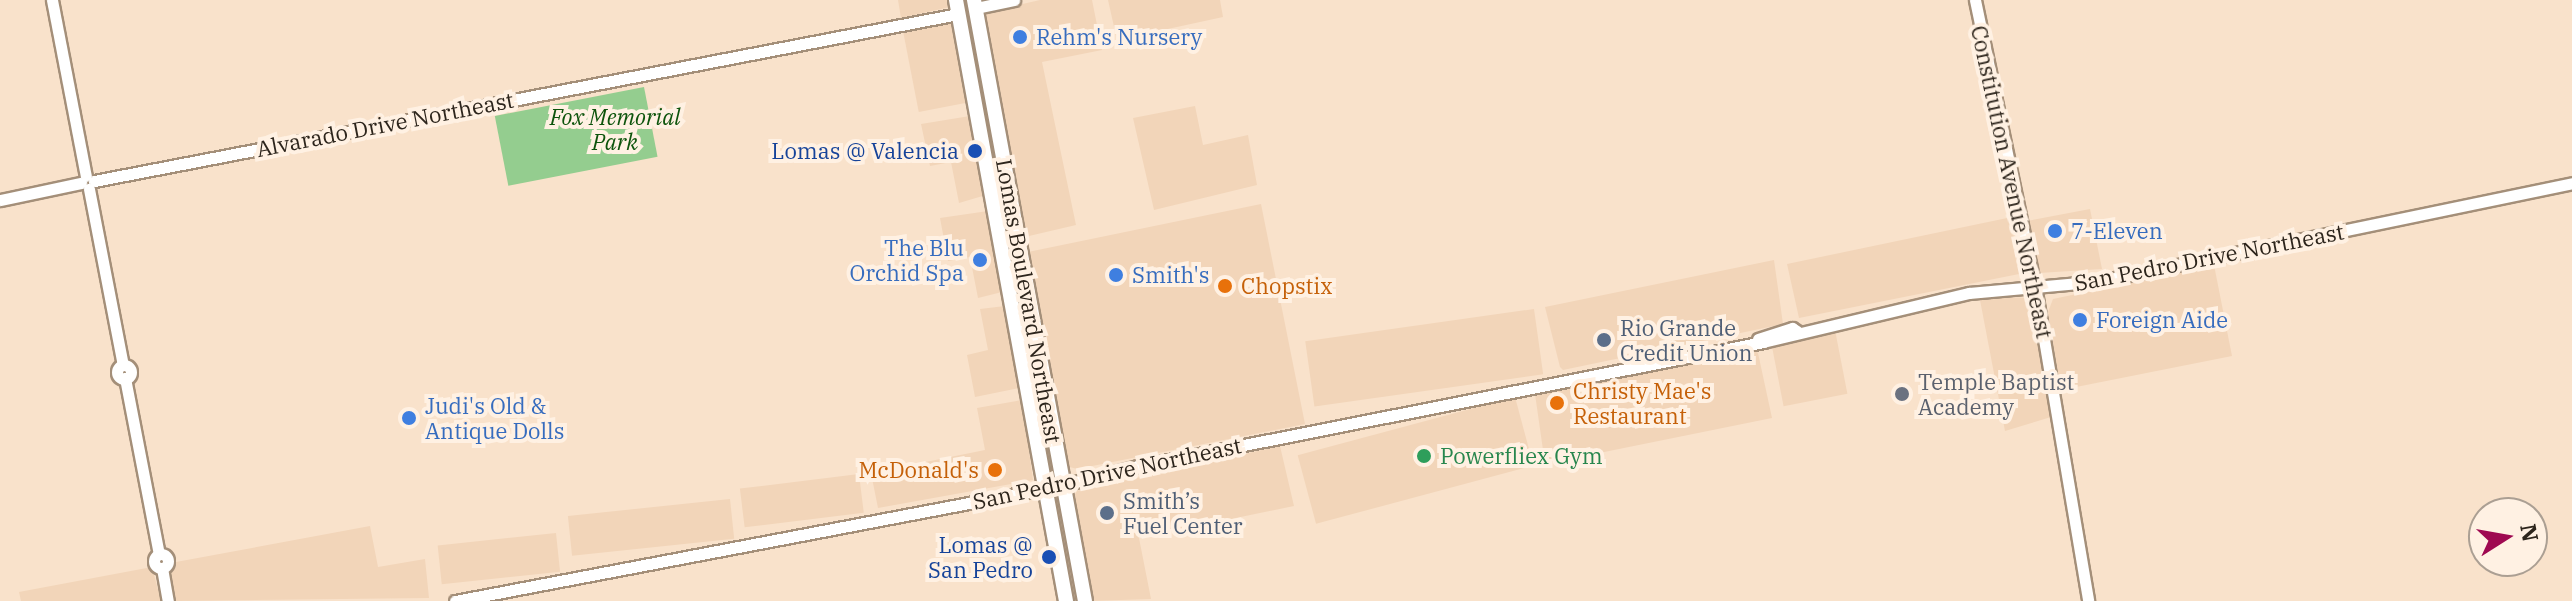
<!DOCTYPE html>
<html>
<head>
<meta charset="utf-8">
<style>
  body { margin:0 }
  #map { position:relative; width:2572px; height:601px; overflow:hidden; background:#f9e2cb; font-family:"IBM Plex Serif",serif }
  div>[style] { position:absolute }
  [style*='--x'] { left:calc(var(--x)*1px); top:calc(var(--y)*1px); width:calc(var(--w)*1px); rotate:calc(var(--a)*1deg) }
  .built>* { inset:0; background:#f2d5b9; transform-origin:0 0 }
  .green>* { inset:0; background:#94cd8f; transform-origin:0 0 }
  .roads { filter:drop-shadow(2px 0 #a48f79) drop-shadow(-2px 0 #a48f79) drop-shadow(0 2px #a48f79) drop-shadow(0 -2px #a48f79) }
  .minor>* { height:11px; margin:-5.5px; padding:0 5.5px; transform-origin:5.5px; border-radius:5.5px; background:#fff }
  .minor>.ring { margin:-5.5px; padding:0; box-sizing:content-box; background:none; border:11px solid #fff; border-radius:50% }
  .major>* { height:14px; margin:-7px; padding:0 7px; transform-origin:7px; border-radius:7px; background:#fff }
  .dots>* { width:22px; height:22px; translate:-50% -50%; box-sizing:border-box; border:4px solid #fff1e3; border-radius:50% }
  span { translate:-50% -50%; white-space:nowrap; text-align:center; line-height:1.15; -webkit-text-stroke:8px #fff1e3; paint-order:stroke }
  .shop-label { font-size:22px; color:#366cbe }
  .left { translate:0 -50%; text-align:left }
  .right { translate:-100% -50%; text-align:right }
  .park-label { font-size:22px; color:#0d540c; font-style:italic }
  .street-label { font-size:22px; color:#2d251c }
  .transit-label { font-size:22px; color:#164399 }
  .food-label { font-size:22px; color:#c56008 }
  .service-label { font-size:22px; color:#4e5e75 }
  .worship-label { font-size:22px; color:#5b616d }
  .leisure-label { font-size:22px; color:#27864d }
  .north { position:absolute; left:2468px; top:497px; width:80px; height:80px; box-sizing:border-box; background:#fff1e3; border:2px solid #ab9f93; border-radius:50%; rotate:79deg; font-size:22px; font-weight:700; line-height:32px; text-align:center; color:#2d251c }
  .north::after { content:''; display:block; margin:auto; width:28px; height:36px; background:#9f0951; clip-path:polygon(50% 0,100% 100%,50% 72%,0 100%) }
</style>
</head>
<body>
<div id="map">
  <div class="built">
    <div style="clip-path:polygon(898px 0,949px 0,950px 7px,901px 18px)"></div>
    <div style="clip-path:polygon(1040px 0,1092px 0,1102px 50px,1042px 62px,1076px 225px,1029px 236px,1024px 235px,983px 13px)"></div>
    <div style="clip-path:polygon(1108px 0,1220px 0,1223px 17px,1117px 40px)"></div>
    <div style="left:952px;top:21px;width:83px;height:50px;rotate:79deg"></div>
    <div style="clip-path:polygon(1195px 106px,1203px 145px,1248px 135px,1257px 185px,1154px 210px,1133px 118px)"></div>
    <div style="clip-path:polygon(970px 116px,986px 195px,959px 203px,951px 162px,930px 166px,921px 124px)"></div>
    <div style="clip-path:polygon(1261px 204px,1305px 424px,1077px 469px,1066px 466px,1028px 252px)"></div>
    <div style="clip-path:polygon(2090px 209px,2102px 269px,2039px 273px,2027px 221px)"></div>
    <div style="clip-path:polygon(988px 211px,1002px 292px,978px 298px,970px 257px,948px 261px,940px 218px)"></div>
    <div style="clip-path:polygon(2012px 217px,2023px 268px,2019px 274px,1799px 318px,1787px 264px)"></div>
    <div style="clip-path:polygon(1774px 260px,1783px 324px,1563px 370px,1560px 367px,1545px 307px)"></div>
    <div style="clip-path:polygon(2214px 265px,2232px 356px,2061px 390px,2048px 312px,2053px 299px)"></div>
    <div style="clip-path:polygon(2001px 297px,2032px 298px,2051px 417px,2005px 431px,1980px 300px)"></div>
    <div style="clip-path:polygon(1005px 306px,1019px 388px,975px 397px,967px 355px,988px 350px,980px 309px)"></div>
    <div style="left:1534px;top:309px;width:66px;height:231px;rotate:82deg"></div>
    <div style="left:1835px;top:330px;width:65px;height:65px;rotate:79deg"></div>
    <div style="clip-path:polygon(1750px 348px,1758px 353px,1772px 418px,1545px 464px,1535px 394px)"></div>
    <div style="left:1515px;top:397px;width:71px;height:225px;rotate:75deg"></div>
    <div style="clip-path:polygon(1022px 400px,1033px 480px,878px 508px,871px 473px,985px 450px,977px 408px)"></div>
    <div style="clip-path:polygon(1280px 446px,1294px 506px,1139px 538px,1151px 599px,1090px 601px,1072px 500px,1077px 491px)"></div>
    <div style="left:859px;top:474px;width:39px;height:120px;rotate:83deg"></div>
    <div style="left:730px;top:499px;width:40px;height:163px;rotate:84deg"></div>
    <div style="clip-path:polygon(370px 526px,378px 567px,425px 559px,429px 598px,176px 601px,170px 569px,176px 562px)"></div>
    <div style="left:556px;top:533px;width:39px;height:119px;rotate:84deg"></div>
    <div style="clip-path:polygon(152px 567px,161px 601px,21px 601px,19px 592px)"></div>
  </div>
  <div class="green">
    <div style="left:644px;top:87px;width:71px;height:152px;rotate:79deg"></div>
  </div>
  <div class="roads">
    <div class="minor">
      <div style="--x:52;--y:0;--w:179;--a:79.1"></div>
      <div style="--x:1975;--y:0;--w:292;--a:78.2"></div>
      <div style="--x:2035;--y:286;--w:319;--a:80.4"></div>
      <div style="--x:976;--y:8;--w:39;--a:-12"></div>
      <div style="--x:94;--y:181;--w:880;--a:-10.94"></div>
      <div style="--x:89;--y:189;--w:179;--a:79.1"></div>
      <div style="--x:0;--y:200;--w:83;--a:-11.9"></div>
      <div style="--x:1758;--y:339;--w:36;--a:-18"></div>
      <div style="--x:1792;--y:328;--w:6;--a:31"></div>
      <div class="ring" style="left:117px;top:365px;width:3px;height:3px"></div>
      <div style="--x:125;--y:378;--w:179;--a:79.1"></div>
      <div class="ring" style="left:154px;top:554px;width:3px;height:3px"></div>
      <div style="--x:162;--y:568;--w:34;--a:80"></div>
      <div style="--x:455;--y:601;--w:619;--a:-10.8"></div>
      <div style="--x:1063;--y:485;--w:77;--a:-14.2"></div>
      <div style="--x:1138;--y:466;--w:637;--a:-11.22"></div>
      <div style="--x:1763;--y:342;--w:212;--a:-13.4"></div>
      <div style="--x:1969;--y:293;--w:132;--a:-5.2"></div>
      <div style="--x:2100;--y:281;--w:482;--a:-11.7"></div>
    </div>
    <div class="major">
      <div style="--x:956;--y:0;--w:611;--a:79.63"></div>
      <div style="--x:974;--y:0;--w:611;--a:79.54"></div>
    </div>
  </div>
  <div class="dots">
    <div style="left:1020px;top:37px;background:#3f7fe0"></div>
    <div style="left:975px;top:151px;background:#1a4fb4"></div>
    <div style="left:2055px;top:231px;background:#3f7fe0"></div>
    <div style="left:980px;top:260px;background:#3f7fe0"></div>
    <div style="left:1116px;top:275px;background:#3f7fe0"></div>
    <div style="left:1225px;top:286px;background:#e8710a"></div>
    <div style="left:2080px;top:320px;background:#3f7fe0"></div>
    <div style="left:1604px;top:340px;background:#5c6f8a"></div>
    <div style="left:1902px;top:394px;background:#6b7280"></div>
    <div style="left:1557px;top:403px;background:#e8710a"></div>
    <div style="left:409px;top:418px;background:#3f7fe0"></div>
    <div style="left:1424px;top:456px;background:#2e9e5b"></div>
    <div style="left:995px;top:470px;background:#e8710a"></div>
    <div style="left:1107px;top:513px;background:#5c6f8a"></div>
    <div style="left:1049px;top:557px;background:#1a4fb4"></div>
  </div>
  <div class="shop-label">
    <span class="left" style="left:1036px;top:37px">Rehm's Nursery</span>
    <span class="left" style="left:2071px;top:231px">7-Eleven</span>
    <span class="right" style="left:964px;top:260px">The Blu<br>Orchid Spa</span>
    <span class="left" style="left:1132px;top:275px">Smith's</span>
    <span class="left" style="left:2096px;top:320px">Foreign Aide</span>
    <span class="left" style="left:425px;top:418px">Judi's Old &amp;<br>Antique Dolls</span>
  </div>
  <div class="park-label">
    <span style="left:615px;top:129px">Fox Memorial<br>Park</span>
  </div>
  <div class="street-label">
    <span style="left:385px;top:124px;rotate:-11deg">Alvarado Drive Northeast</span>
    <span style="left:2012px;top:182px;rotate:78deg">Constitution Avenue Northeast</span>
    <span style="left:2209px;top:257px;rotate:-11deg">San Pedro Drive Northeast</span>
    <span style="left:1029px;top:301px;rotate:80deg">Lomas Boulevard Northeast</span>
    <span style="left:1107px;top:473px;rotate:-12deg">San Pedro Drive Northeast</span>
  </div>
  <div class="transit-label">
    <span class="right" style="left:959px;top:151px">Lomas @ Valencia</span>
    <span class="right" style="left:1033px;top:557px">Lomas @<br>San Pedro</span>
  </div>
  <div class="food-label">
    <span class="left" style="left:1241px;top:286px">Chopstix</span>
    <span class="left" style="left:1573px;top:403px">Christy Mae's<br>Restaurant</span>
    <span class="right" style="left:979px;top:470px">McDonald's</span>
  </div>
  <div class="service-label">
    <span class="left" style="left:1620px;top:340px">Rio Grande<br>Credit Union</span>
    <span class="left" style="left:1123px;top:513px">Smith’s<br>Fuel Center</span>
  </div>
  <div class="worship-label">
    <span class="left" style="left:1918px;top:394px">Temple Baptist<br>Academy</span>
  </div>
  <div class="leisure-label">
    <span class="left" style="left:1440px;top:456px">Powerfliex Gym</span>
  </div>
  <div class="north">N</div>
</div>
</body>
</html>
